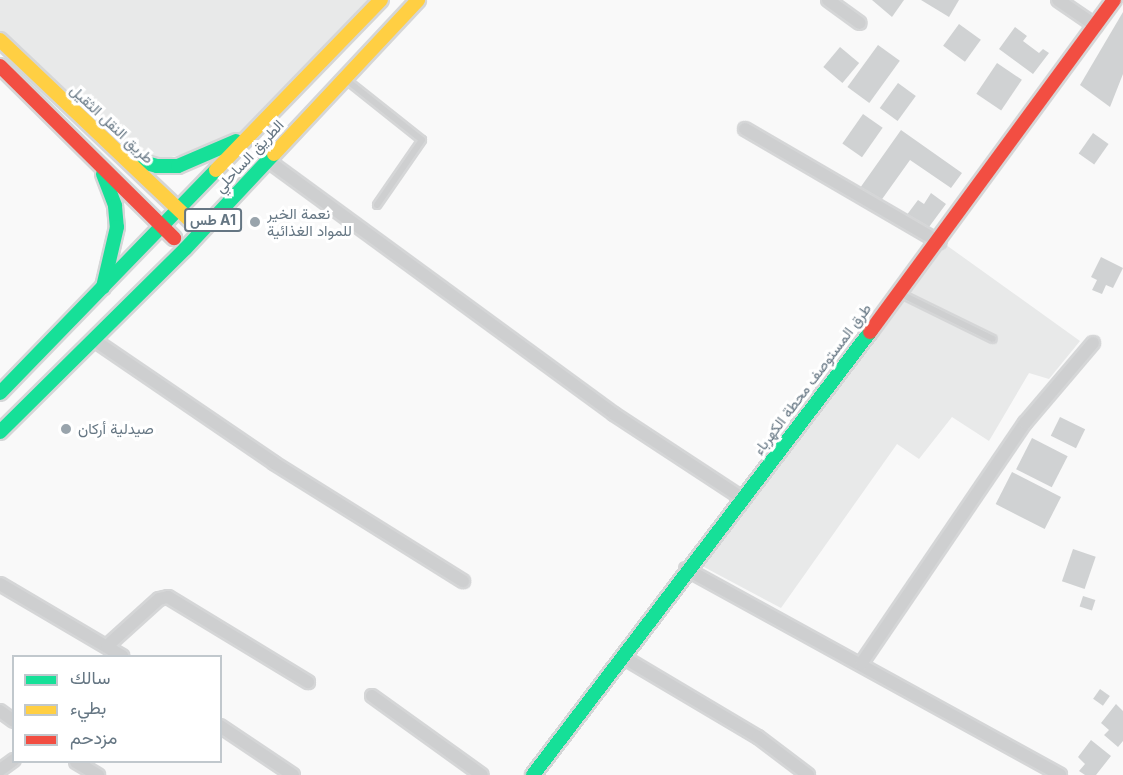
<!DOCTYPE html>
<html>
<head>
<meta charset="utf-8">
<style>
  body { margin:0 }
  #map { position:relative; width:1123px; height:775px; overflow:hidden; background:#f9f9f9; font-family:Inter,Vazirmatn,sans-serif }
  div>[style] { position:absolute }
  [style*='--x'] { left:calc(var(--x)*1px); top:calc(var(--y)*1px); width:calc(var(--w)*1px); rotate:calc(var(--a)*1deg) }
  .built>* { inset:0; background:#e8e9e9 }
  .building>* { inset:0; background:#d0d2d3; transform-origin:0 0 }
  .roads { filter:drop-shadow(2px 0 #d5d6d7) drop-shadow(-2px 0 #d5d6d7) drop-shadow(0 2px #d5d6d7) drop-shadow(0 -2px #d5d6d7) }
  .lane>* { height:6px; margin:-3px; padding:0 3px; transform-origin:3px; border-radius:3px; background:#cecfd0 }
  .street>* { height:12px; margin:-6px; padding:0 6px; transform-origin:6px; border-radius:6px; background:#cecfd0 }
  .fast>* { height:14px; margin:-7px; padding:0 7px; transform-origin:7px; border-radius:7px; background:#16e098 }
  .slow>* { height:14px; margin:-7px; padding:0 7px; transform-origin:7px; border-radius:7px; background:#ffcf43 }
  .jam>* { height:14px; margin:-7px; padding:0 7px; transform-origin:7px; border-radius:7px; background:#f24e42 }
  .dots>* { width:16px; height:16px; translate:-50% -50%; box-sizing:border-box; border:3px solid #fff; border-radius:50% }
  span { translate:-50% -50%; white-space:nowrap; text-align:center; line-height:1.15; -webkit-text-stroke:6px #fff; paint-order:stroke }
  .shield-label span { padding:2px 4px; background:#fff; border:2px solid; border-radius:4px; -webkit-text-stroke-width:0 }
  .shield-label { font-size:14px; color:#657683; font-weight:700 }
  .street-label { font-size:15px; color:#657683 }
  .poi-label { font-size:15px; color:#657683 }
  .left { translate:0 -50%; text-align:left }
  .legend { position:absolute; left:12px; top:655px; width:210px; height:108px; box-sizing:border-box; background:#fff; border:2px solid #c1c8cd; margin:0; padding:8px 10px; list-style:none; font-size:18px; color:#657683 }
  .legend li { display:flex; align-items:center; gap:12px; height:30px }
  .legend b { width:30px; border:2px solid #c1c8cd }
</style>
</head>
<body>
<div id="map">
  <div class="built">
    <div style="clip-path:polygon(0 0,381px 0,228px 144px,145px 163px,0 40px)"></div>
    <div style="clip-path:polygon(942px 242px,1080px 341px,1049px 379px,1029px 373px,989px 441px,952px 417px,919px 459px,897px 444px,781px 608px,687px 558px)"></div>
  </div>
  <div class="building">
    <div style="clip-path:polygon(872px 0,904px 0,892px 17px)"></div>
    <div style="clip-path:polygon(921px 0,959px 0,949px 17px)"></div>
    <div style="clip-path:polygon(1123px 12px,1123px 74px,1110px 107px,1080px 85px)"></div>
    <div style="left:959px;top:24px;width:27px;height:27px;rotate:36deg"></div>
    <div style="clip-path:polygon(1015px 27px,1027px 36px,1023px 41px,1039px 53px,1043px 49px,1049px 53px,1033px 74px,999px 49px)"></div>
    <div style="left:878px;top:45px;width:27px;height:52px;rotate:36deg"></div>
    <div style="left:840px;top:47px;width:25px;height:26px;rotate:40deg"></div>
    <div style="left:997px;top:63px;width:30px;height:37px;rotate:34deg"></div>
    <div style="left:898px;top:83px;width:22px;height:31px;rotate:36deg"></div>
    <div style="left:863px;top:114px;width:24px;height:36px;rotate:35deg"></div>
    <div style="clip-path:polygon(901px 130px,962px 173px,951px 188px,910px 160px,880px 202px,860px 188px)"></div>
    <div style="left:1093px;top:133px;width:19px;height:25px;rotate:35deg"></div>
    <div style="clip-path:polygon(931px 193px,946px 204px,926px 231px,906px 216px,918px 200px,924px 204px)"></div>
    <div style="clip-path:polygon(1101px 257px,1123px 268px,1113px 288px,1106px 285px,1102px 294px,1092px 290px,1097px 280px,1091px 277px)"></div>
    <div style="left:1060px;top:417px;width:28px;height:21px;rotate:26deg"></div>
    <div style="left:1032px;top:438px;width:40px;height:35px;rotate:27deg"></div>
    <div style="left:1012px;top:472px;width:55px;height:36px;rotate:27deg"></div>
    <div style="left:1073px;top:549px;width:24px;height:34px;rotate:19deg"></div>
    <div style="left:1083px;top:596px;width:13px;height:11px;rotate:18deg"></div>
    <div style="left:1100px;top:689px;width:12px;height:12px;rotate:35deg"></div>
    <div style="clip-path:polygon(1116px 704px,1123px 711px,1123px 741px,1118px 747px,1104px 735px,1109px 730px,1101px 723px)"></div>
    <div style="clip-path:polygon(1091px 740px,1111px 756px,1096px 775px,1085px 775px,1079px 771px,1085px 764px,1078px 757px)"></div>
  </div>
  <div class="roads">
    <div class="lane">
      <div style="--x:349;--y:82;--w:93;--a:38.5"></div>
      <div style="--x:422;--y:140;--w:79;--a:124.7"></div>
      <div style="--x:901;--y:294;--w:102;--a:26.1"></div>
    </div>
    <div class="street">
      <div style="--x:828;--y:0;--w:39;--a:36"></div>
      <div style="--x:1058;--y:0;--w:46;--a:34.4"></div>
      <div style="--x:745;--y:129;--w:225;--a:30.2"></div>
      <div style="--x:267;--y:160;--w:430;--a:36.2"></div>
      <div style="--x:614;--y:414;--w:153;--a:33.3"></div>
      <div style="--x:94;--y:340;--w:218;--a:34.3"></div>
      <div style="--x:274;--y:463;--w:223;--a:32"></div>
      <div style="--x:686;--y:569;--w:427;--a:28.8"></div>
      <div style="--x:0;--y:584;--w:142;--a:30.5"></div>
      <div style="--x:107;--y:646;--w:70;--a:-42.1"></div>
      <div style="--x:159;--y:599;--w:9;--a:-13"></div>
      <div style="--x:168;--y:597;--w:164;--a:31.3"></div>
      <div style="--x:623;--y:657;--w:157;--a:30.7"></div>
      <div style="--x:758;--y:737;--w:63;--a:37.2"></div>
      <div style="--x:861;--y:664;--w:292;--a:-55.8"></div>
      <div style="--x:1025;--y:423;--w:105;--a:-49.6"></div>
      <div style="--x:372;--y:696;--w:135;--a:35.7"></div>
      <div style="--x:0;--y:711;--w:17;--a:36"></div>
      <div style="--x:220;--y:726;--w:88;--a:33.9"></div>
      <div style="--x:76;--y:762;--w:26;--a:31"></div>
      <div style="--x:0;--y:770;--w:17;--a:-36"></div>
    </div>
    <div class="fast">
      <div style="--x:129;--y:158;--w:29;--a:16"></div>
      <div style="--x:157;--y:166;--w:21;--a:0"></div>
      <div style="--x:178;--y:166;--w:63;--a:-23.3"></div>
      <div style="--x:103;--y:174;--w:34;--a:69"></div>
      <div style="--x:115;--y:206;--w:21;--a:85"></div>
      <div style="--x:117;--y:227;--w:62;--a:103.1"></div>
      <div style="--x:0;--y:393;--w:310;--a:-45.9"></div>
      <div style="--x:0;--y:432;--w:260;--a:-44.7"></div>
      <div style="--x:185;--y:249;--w:130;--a:-46.9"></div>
      <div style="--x:533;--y:775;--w:557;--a:-52.74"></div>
    </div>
    <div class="slow">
      <div style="--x:0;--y:40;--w:262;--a:43.5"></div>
      <div style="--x:274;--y:154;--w:211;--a:-46.9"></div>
      <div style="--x:216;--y:170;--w:237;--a:-45.9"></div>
    </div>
    <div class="jam">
      <div style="--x:0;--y:66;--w:245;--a:44.7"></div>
      <div style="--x:870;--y:332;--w:412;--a:-53.7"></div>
    </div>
  </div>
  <div class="dots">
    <div style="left:255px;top:222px;background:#99a4ac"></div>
    <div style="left:66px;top:429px;background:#99a4ac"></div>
  </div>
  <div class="shield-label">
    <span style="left:213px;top:220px">طس A1</span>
  </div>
  <div class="street-label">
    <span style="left:112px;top:124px;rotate:43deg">طريق النقل الثقيل</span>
    <span style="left:249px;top:156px;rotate:-47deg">الطريق الساحلي</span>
    <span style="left:812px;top:379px;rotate:-53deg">طرق المستوصف محطة الكهرباء</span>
  </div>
  <div class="poi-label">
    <span class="left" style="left:267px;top:222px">نعمة الخير<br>للمواد الغذائية</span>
    <span class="left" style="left:78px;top:429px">صيدلية أركان</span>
  </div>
  <ul class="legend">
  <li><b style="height:8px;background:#16e098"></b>سالك</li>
  <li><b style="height:8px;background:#ffcf43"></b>بطيء</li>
  <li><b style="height:8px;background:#f24e42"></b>مزدحم</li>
  </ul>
</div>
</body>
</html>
